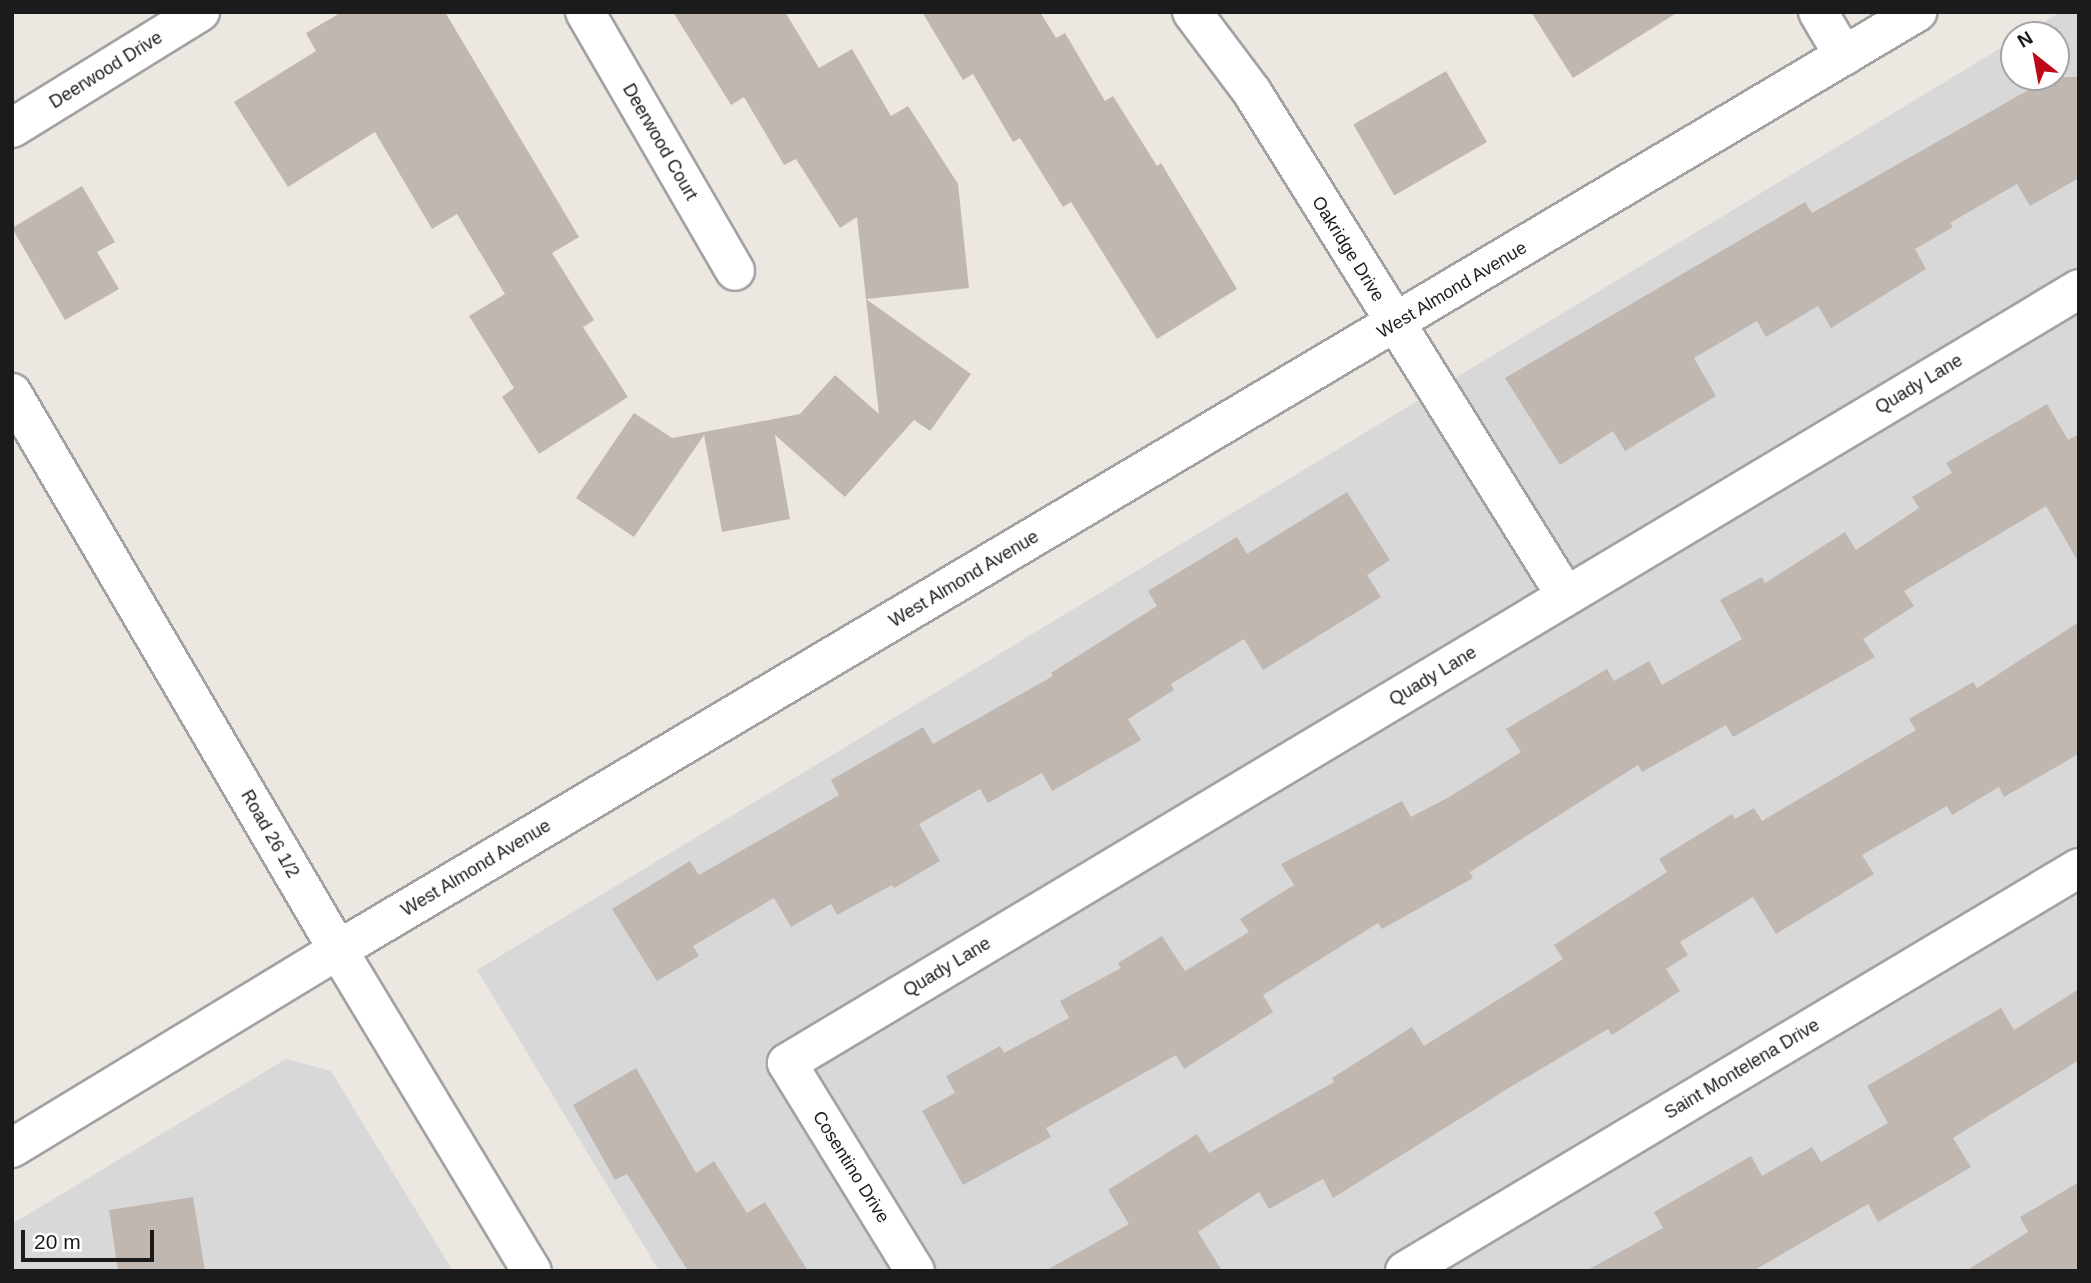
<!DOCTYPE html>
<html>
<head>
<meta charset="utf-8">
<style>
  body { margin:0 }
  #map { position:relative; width:2091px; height:1283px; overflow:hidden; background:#ece8e1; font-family:Helvetica,sans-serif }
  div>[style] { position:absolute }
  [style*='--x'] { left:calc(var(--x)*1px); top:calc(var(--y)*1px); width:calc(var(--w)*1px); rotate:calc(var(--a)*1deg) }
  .residential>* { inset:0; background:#d9d8d8 }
  .building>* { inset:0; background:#c1b7b1; transform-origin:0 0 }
  .roads { filter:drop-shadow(2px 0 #a2a2a2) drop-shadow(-2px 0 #a2a2a2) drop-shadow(0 2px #a2a2a2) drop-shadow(0 -2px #a2a2a2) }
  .minor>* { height:38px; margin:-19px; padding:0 19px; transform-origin:19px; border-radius:19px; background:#fff }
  span { translate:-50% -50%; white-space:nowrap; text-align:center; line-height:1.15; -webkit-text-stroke:5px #fff; paint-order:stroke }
  .street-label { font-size:18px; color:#1b1b1b }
  .frame { position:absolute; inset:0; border:14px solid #1b1b1b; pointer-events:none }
  .north { position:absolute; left:2000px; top:21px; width:70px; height:70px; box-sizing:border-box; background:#fff; border:2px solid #a4a4a4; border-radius:50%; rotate:329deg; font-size:19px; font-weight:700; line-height:28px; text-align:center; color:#1b1b1b }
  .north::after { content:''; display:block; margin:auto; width:24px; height:32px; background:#bd0917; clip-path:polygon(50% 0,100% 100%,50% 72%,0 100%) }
  .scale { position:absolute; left:21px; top:1230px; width:133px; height:32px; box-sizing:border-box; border:4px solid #1b1b1b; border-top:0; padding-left:9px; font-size:21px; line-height:24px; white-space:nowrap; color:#1b1b1b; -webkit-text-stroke:5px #fff; paint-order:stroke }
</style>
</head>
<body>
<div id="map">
  <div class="residential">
    <div style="clip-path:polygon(2060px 12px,2079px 12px,2079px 1271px,659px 1271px,477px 970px,2014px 40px,2014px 77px,2056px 77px,2056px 35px,2023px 35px)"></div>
    <div style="clip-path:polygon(286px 1059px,331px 1071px,453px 1271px,12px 1271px,12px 1224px)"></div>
  </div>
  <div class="building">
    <div style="clip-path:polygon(342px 12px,445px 12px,579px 237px,552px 253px,594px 320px,583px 327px,628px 397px,539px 454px,502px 397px,514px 388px,469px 316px,505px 294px,457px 214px,432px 229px,375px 132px,288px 187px,234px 102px,316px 51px,306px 33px)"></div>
    <div style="clip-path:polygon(673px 12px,785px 12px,819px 68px,852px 49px,891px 116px,908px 106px,958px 184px,969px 288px,866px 299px,857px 217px,840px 228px,796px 159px,784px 165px,744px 97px,731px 105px)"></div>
    <div style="clip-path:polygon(922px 12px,1040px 12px,1056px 38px,1065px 33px,1105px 101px,1113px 96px,1157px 166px,1161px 163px,1237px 289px,1157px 339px,1071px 202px,1063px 207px,1020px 138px,1013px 142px,973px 74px,963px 80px)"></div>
    <div style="clip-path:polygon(1531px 12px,1678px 12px,1573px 78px)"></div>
    <div style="left:1446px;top:71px;width:82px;height:107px;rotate:60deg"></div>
    <div style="clip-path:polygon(2051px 77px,2079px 77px,2079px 178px,2030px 206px,2017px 184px,1950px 223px,1953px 227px,1915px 249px,1926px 269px,1831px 328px,1818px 306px,1766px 337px,1757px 321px,1694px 358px,1716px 396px,1625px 451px,1613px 431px,1560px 465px,1505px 378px,1805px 202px,1812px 213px)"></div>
    <div style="clip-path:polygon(82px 186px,115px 242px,97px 252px,119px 289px,65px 320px,12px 228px)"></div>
    <div style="clip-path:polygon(866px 299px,971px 374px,930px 431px,914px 420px,845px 497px,775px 435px,790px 519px,722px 532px,704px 435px,634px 537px,576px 498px,634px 413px,672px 438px,800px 414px,835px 375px,879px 414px)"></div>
    <div style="clip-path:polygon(2047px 404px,2068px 440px,2079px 434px,2079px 563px,2046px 506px,1904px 591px,1914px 606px,1863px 639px,1875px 657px,1733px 737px,1726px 725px,1642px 772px,1638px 765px,1470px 872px,1473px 878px,1382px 929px,1378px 923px,1263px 995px,1273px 1012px,1184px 1069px,1176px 1055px,1046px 1128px,1051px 1137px,963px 1185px,922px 1111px,955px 1093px,946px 1076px,1000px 1046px,1004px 1053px,1069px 1018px,1060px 1001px,1121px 968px,1118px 963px,1162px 936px,1185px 971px,1249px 932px,1240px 919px,1294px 885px,1281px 864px,1402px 801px,1411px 817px,1451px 796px,1521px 752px,1506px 729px,1607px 669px,1614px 681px,1649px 661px,1662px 685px,1742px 639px,1720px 600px,1762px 577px,1765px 583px,1845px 532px,1856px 550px,1919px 508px,1912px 497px,1952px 473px,1946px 463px)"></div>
    <div style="clip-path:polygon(1347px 492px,1390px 560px,1367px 575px,1381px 597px,1263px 670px,1244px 639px,1171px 684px,1174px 690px,1128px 719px,1141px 740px,1052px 791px,1042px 773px,988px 803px,980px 789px,919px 824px,940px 861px,894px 888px,892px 885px,837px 915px,831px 904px,791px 927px,774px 898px,693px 946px,699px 956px,657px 981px,612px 909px,690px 861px,699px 875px,839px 795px,831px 780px,923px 727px,933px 744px,1053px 676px,1051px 673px,1157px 606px,1148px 591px,1237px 537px,1247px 554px)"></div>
    <div style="clip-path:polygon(2079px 622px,2079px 753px,2065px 762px,2004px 797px,1999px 787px,1952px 815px,1947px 806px,1862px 855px,1874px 874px,1776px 934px,1753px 897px,1680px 942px,1688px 955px,1666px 969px,1680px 991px,1612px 1035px,1608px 1029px,1512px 1086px,1333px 1198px,1323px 1179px,1269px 1209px,1259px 1192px,1198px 1232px,1222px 1271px,1045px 1271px,1129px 1224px,1108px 1190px,1197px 1134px,1209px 1153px,1334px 1082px,1332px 1078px,1412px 1027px,1424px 1046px,1563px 959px,1554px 945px,1667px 872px,1659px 859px,1732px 814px,1735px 819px,1754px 808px,1762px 821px,1916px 730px,1909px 719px,1973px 682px,1977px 688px)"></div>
    <div style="clip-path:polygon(2079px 989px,2079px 1060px,1953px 1138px,1971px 1167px,1878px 1222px,1868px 1204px,1753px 1271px,1586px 1271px,1663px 1228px,1654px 1212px,1751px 1156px,1762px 1176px,1812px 1147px,1821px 1162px,1888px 1123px,1867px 1086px,2001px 1008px,2014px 1030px)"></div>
    <div style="clip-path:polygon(636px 1068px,696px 1173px,714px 1161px,747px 1213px,765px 1202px,808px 1271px,688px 1271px,627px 1174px,615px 1180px,573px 1105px)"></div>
    <div style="clip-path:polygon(2079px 1182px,2079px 1271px,1966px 1271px,2028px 1232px,2020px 1217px)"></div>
    <div style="clip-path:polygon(193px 1197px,205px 1271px,118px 1271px,109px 1210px)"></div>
  </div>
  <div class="roads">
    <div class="minor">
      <div style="--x:585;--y:12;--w:299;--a:59.9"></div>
      <div style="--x:1192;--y:12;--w:100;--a:53.1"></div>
      <div style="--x:1252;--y:92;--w:594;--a:58.08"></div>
      <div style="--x:1818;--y:12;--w:51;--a:59.4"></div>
      <div style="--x:12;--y:128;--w:221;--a:-31.7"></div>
      <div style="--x:12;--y:393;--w:645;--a:59.66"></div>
      <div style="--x:338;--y:950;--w:375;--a:58.9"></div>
      <div style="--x:12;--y:1148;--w:381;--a:-31.3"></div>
      <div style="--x:338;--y:950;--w:1837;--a:-30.71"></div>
      <div style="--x:915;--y:1271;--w:244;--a:-121.6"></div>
      <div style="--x:787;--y:1063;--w:1506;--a:-30.92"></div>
      <div style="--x:1405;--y:1271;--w:785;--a:-30.88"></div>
    </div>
  </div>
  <div class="street-label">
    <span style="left:106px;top:70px;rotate:-32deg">Deerwood Drive</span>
    <span style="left:660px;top:142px;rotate:60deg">Deerwood Court</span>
    <span style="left:1348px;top:249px;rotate:58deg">Oakridge Drive</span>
    <span style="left:1452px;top:290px;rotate:-31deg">West Almond Avenue</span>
    <span style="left:1919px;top:384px;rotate:-31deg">Quady Lane</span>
    <span style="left:964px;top:579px;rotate:-31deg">West Almond Avenue</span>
    <span style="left:1433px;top:676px;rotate:-31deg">Quady Lane</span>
    <span style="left:270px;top:834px;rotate:60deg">Road 26 1/2</span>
    <span style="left:476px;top:868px;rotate:-31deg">West Almond Avenue</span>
    <span style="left:947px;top:967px;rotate:-31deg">Quady Lane</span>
    <span style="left:1742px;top:1069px;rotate:-31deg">Saint Montelena Drive</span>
    <span style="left:851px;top:1167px;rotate:58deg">Cosentino Drive</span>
  </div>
  <div class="frame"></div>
  <div class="north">N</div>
  <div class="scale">20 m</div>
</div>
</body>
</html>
